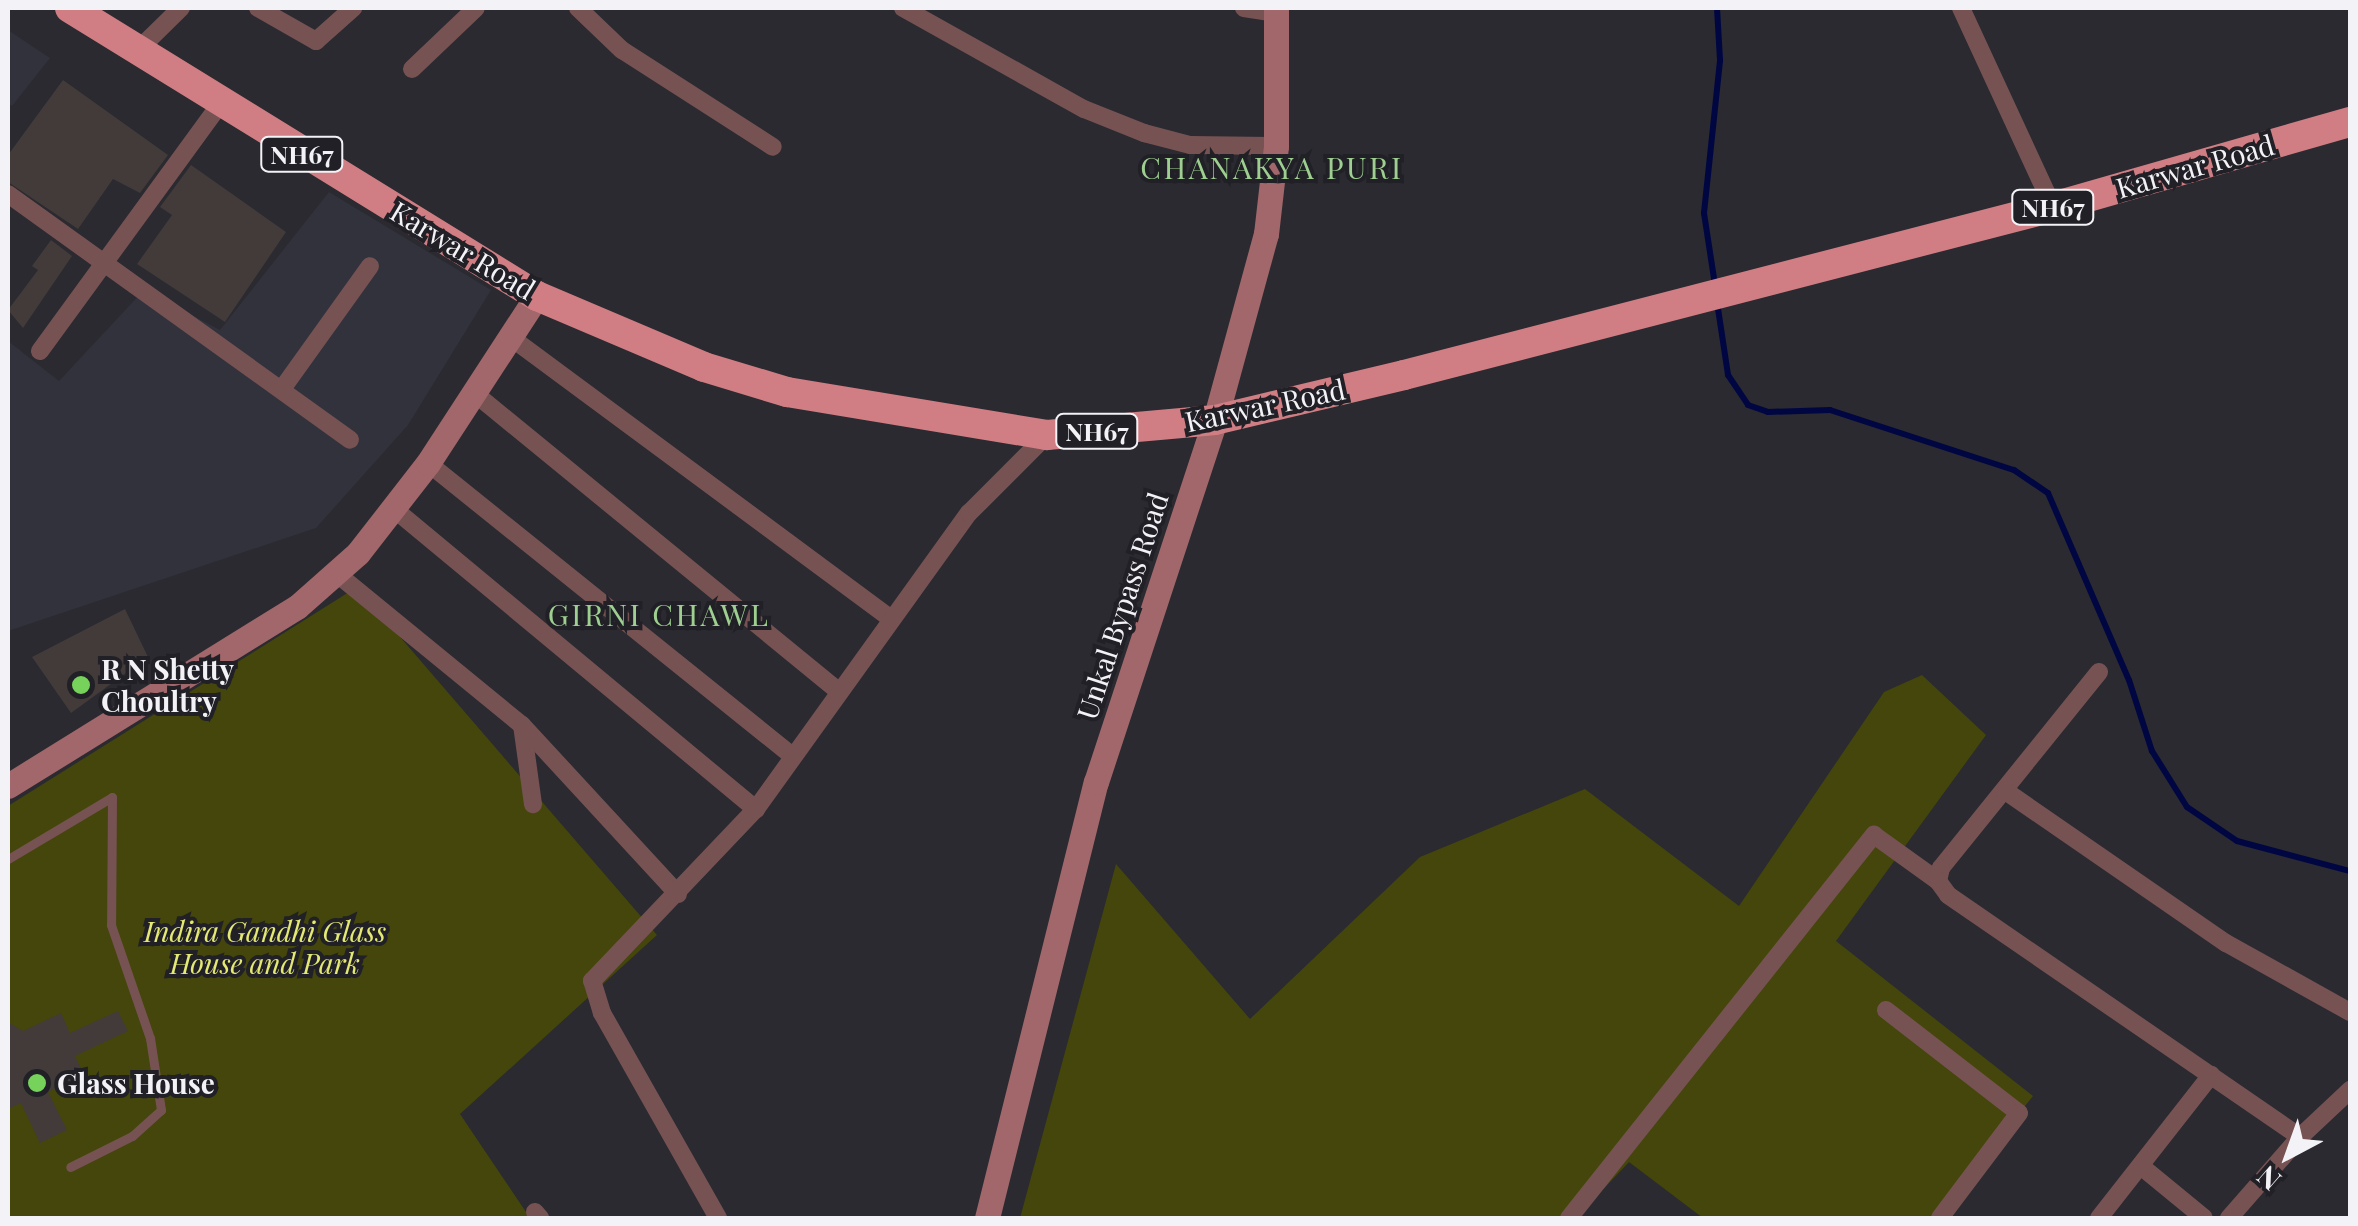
<!DOCTYPE html>
<html>
<head>
<meta charset="utf-8">
<style>
  body { margin:0 }
  #map { position:relative; width:2358px; height:1226px; overflow:hidden; background:#2a2a30; font-family:"Playfair Display",serif }
  div>[style] { position:absolute }
  [style*='--x'] { left:calc(var(--x)*1px); top:calc(var(--y)*1px); width:calc(var(--w)*1px); rotate:calc(var(--a)*1deg) }
  .built>* { inset:0; background:#32323d }
  .green>* { inset:0; background:#44460b }
  .stream>* { height:6px; margin:-3px; padding:0 3px; transform-origin:3px; border-radius:3px; background:#000642 }
  .building>* { inset:0; background:#423b39 }
  .service>* { height:9px; margin:-4.5px; padding:0 4.5px; transform-origin:4.5px; border-radius:4.5px; background:#775253 }
  .minor>* { height:18px; margin:-9px; padding:0 9px; transform-origin:9px; border-radius:9px; background:#775253 }
  .secondary>* { height:25px; margin:-12.5px; padding:0 12.5px; transform-origin:12.5px; border-radius:12.5px; background:#a1676a }
  .trunk>* { height:30px; margin:-15px; padding:0 15px; transform-origin:15px; border-radius:15px; background:#d07e83 }
  .dots>* { width:28px; height:28px; translate:-50% -50%; box-sizing:border-box; border:5px solid #202026; border-radius:50% }
  span { translate:-50% -50%; white-space:nowrap; text-align:center; line-height:1.15; -webkit-text-stroke:8px #202026; paint-order:stroke }
  .shield-label span { padding:2px 8px; background:#202026; border:2px solid; border-radius:8px; -webkit-text-stroke-width:0 }
  .shield-label { font-size:25px; color:#f3f3f7; font-weight:700 }
  .street-label { font-size:28px; color:#f3f3f7 }
  .poi-label { font-size:28px; color:#f3f3f7; font-weight:700 }
  .left { translate:0 -50%; text-align:left }
  .park-label { font-size:28px; color:#e4e973; font-style:italic }
  .neighbourhood-label { font-size:30px; color:#9ecf90; letter-spacing:2.5px }
  .frame { position:absolute; inset:0; border:10px solid #f3f3f7; pointer-events:none }
  .north { position:absolute; left:2238px; top:1106px; width:100px; height:100px; -webkit-text-stroke:8px #202026; paint-order:stroke; rotate:221deg; font-size:28px; font-weight:700; line-height:40px; text-align:center; color:#f3f3f7 }
  .north::after { content:''; display:block; margin:auto; width:35px; height:45px; background:#f3f3f7; clip-path:polygon(50% 0,100% 100%,50% 72%,0 100%) }
</style>
</head>
<body>
<div id="map">
  <div class="built">
    <div style="clip-path:polygon(8px 30px,50px 58px,12px 106px,8px 103px)"></div>
    <div style="clip-path:polygon(329px 192px,491px 290px,408px 425px,316px 528px,8px 631px,8px 341px,59px 381px,144px 290px,220px 330px)"></div>
  </div>
  <div class="green">
    <div style="clip-path:polygon(357px 587px,657px 935px,460px 1114px,530px 1218px,8px 1218px,8px 806px)"></div>
    <div style="clip-path:polygon(1922px 675px,1986px 735px,1836px 941px,2033px 1096px,1935px 1218px,1703px 1218px,1629px 1162px,1576px 1218px,1020px 1218px,1116px 864px,1250px 1019px,1420px 857px,1585px 789px,1739px 906px,1884px 692px)"></div>
  </div>
  <div class="stream">
    <div style="--x:1715;--y:285;--w:73;--a:-98.7"></div>
    <div style="--x:1704;--y:213;--w:154;--a:-84"></div>
    <div style="--x:1720;--y:60;--w:52;--a:-93.3"></div>
    <div style="--x:1717;--y:302;--w:74;--a:81.4"></div>
    <div style="--x:1728;--y:375;--w:36;--a:56"></div>
    <div style="--x:1748;--y:405;--w:21;--a:19"></div>
    <div style="--x:1768;--y:412;--w:62;--a:-1.8"></div>
    <div style="--x:1830;--y:410;--w:194;--a:18.1"></div>
    <div style="--x:2014;--y:470;--w:41;--a:34.1"></div>
    <div style="--x:2048;--y:493;--w:204;--a:66.6"></div>
    <div style="--x:2129;--y:680;--w:75;--a:72.1"></div>
    <div style="--x:2152;--y:751;--w:66;--a:58"></div>
    <div style="--x:2187;--y:807;--w:60;--a:34.2"></div>
    <div style="--x:2237;--y:841;--w:117;--a:14.9"></div>
  </div>
  <div class="building">
    <div style="clip-path:polygon(63px 80px,168px 155px,140px 193px,113px 179px,78px 229px,8px 182px,8px 155px)"></div>
    <div style="clip-path:polygon(191px 165px,286px 232px,225px 322px,137px 264px,172px 215px,160px 207px)"></div>
    <div style="clip-path:polygon(51px 240px,72px 256px,23px 328px,8px 310px,38px 270px,32px 266px)"></div>
    <div style="clip-path:polygon(125px 609px,148px 657px,71px 713px,32px 657px)"></div>
    <div style="clip-path:polygon(118px 1011px,128px 1031px,75px 1056px,84px 1075px,48px 1092px,67px 1130px,40px 1143px,21px 1103px,8px 1109px,8px 1022px,23px 1031px,61px 1013px,70px 1033px)"></div>
  </div>
  <div class="service">
    <div style="--x:8;--y:859;--w:121;--a:-30.8"></div>
    <div style="--x:112;--y:797;--w:128;--a:90.4"></div>
    <div style="--x:111;--y:925;--w:120;--a:71"></div>
    <div style="--x:150;--y:1038;--w:73;--a:81.3"></div>
    <div style="--x:161;--y:1110;--w:39;--a:138"></div>
    <div style="--x:132;--y:1136;--w:69;--a:153.4"></div>
  </div>
  <div class="minor">
    <div style="--x:258;--y:8;--w:67;--a:29.6"></div>
    <div style="--x:316;--y:41;--w:50;--a:-41.7"></div>
    <div style="--x:578;--y:8;--w:61;--a:43.7"></div>
    <div style="--x:622;--y:50;--w:179;--a:32.7"></div>
    <div style="--x:903;--y:8;--w:207;--a:29.2"></div>
    <div style="--x:1084;--y:109;--w:65;--a:21.8"></div>
    <div style="--x:1144;--y:133;--w:48;--a:14.6"></div>
    <div style="--x:1190;--y:145;--w:86;--a:0.7"></div>
    <div style="--x:1244;--y:8;--w:32;--a:9"></div>
    <div style="--x:1961;--y:8;--w:219;--a:65.2"></div>
    <div style="--x:136;--y:52;--w:63;--a:-44.4"></div>
    <div style="--x:412;--y:69;--w:88;--a:-43.6"></div>
    <div style="--x:8;--y:194;--w:421;--a:35.7"></div>
    <div style="--x:513;--y:339;--w:471;--a:36.5"></div>
    <div style="--x:40;--y:351;--w:306;--a:-53.9"></div>
    <div style="--x:282;--y:389;--w:151;--a:-54.4"></div>
    <div style="--x:473;--y:392;--w:472;--a:39.3"></div>
    <div style="--x:428;--y:463;--w:468;--a:38.8"></div>
    <div style="--x:393;--y:508;--w:472;--a:39.7"></div>
    <div style="--x:336;--y:573;--w:240;--a:39.3"></div>
    <div style="--x:522;--y:725;--w:230;--a:47.3"></div>
    <div style="--x:2099;--y:672;--w:252;--a:128.9"></div>
    <div style="--x:1941;--y:868;--w:13;--a:103"></div>
    <div style="--x:1938;--y:881;--w:17;--a:54"></div>
    <div style="--x:1948;--y:895;--w:427;--a:34.5"></div>
    <div style="--x:2300;--y:1137;--w:108;--a:131.2"></div>
    <div style="--x:522;--y:725;--w:80;--a:82.1"></div>
    <div style="--x:2004;--y:790;--w:270;--a:34.6"></div>
    <div style="--x:2226;--y:943;--w:142;--a:29.1"></div>
    <div style="--x:1886;--y:1010;--w:168;--a:37.8"></div>
    <div style="--x:2019;--y:1113;--w:131;--a:127"></div>
    <div style="--x:2300;--y:1137;--w:69;--a:-43.2"></div>
    <div style="--x:2142;--y:1167;--w:80;--a:39.4"></div>
    <div style="--x:535;--y:1212;--w:8;--a:50"></div>
    <div style="--x:718;--y:1218;--w:236;--a:-119.5"></div>
    <div style="--x:602;--y:1013;--w:34;--a:-107"></div>
    <div style="--x:592;--y:981;--w:238;--a:-46.4"></div>
    <div style="--x:756;--y:809;--w:365;--a:-54.3"></div>
    <div style="--x:969;--y:513;--w:110;--a:-45"></div>
    <div style="--x:1569;--y:1218;--w:490;--a:-51.5"></div>
    <div style="--x:1874;--y:835;--w:79;--a:35.7"></div>
    <div style="--x:2099;--y:1218;--w:182;--a:-51.9"></div>
  </div>
  <div class="secondary">
    <div style="--x:8;--y:786;--w:340;--a:-31.8"></div>
    <div style="--x:297;--y:607;--w:81;--a:-41.5"></div>
    <div style="--x:358;--y:553;--w:114;--a:-52.1"></div>
    <div style="--x:428;--y:463;--w:199;--a:-56.9"></div>
    <div style="--x:987;--y:1218;--w:449;--a:-76"></div>
    <div style="--x:1096;--y:782;--w:381;--a:-71.8"></div>
    <div style="--x:1215;--y:420;--w:193;--a:-74.7"></div>
    <div style="--x:1266;--y:234;--w:89;--a:-83.5"></div>
    <div style="--x:1276;--y:146;--w:138;--a:-90"></div>
  </div>
  <div class="trunk">
    <div style="--x:70;--y:8;--w:549;--a:31.66"></div>
    <div style="--x:537;--y:296;--w:181;--a:23"></div>
    <div style="--x:704;--y:367;--w:87;--a:16.8"></div>
    <div style="--x:787;--y:392;--w:264;--a:9.4"></div>
    <div style="--x:1047;--y:435;--w:169;--a:-5.1"></div>
    <div style="--x:1215;--y:420;--w:194;--a:-13.4"></div>
    <div style="--x:1404;--y:375;--w:670;--a:-14.51"></div>
    <div style="--x:2053;--y:207;--w:309;--a:-16"></div>
  </div>
  <div class="dots">
    <div style="left:81px;top:685px;background:#76d25a"></div>
    <div style="left:37px;top:1083px;background:#76d25a"></div>
  </div>
  <div class="shield-label">
    <span style="left:302px;top:154px">NH67</span>
    <span style="left:2053px;top:207px">NH67</span>
    <span style="left:1097px;top:431px">NH67</span>
  </div>
  <div class="street-label">
    <span style="left:2195px;top:166px;rotate:-16deg">Karwar Road</span>
    <span style="left:463px;top:250px;rotate:31deg">Karwar Road</span>
    <span style="left:1265px;top:405px;rotate:-12deg">Karwar Road</span>
    <span style="left:1122px;top:606px;rotate:-72deg">Unkal Bypass Road</span>
  </div>
  <div class="poi-label">
    <span class="left" style="left:101px;top:685px">R N Shetty<br>Choultry</span>
    <span class="left" style="left:57px;top:1083px">Glass House</span>
  </div>
  <div class="park-label">
    <span style="left:265px;top:947px">Indira Gandhi Glass<br>House and Park</span>
  </div>
  <div class="neighbourhood-label">
    <span style="left:1272px;top:167px">CHANAKYA PURI</span>
    <span style="left:659px;top:614px">GIRNI CHAWL</span>
  </div>
  <div class="frame"></div>
  <div class="north">N</div>
</div>
</body>
</html>
